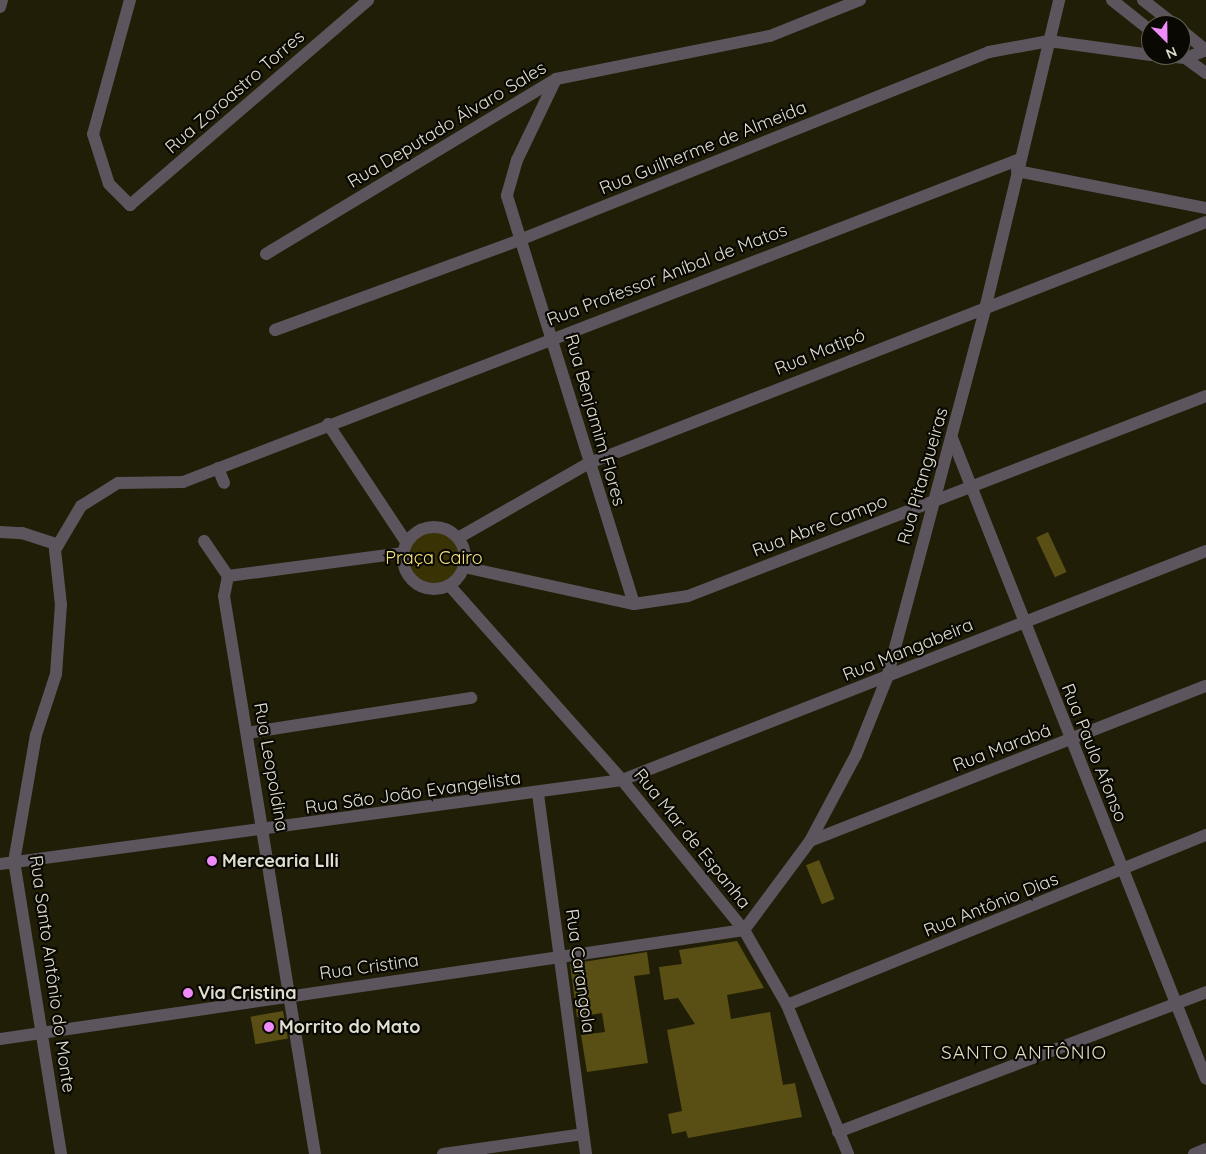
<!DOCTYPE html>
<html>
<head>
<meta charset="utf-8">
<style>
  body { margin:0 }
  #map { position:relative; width:1206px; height:1154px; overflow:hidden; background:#211e07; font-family:Quicksand,sans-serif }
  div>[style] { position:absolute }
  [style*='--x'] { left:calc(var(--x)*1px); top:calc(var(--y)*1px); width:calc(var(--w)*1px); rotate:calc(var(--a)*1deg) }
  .green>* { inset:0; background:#393204 }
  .round { border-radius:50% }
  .building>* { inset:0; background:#594f14; transform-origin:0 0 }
  .minor>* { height:12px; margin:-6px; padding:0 6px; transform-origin:6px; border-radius:6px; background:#5d555e }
  .minor>.ring { margin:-6px; padding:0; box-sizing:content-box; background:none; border:12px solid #5d555e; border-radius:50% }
  .dots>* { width:14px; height:14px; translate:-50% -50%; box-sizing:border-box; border:2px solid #090802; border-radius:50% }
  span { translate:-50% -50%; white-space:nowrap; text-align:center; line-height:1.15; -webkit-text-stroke:4.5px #090802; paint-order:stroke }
  .street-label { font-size:18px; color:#e0ded0 }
  .park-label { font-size:18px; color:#f6e47c }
  .poi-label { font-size:18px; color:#e0ded0; font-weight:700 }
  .left { translate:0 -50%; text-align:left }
  .neighbourhood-label { font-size:19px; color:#e2dec1; letter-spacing:1px }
  .north { position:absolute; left:1141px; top:15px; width:50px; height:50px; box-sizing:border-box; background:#090802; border:1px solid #5f5e54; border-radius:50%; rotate:157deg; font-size:14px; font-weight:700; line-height:20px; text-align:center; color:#e0ded0 }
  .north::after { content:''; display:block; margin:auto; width:18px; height:22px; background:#ee8bf8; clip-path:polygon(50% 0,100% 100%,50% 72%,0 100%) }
</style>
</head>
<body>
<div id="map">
  <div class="green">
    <div class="round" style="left:406px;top:530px;width:56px;height:56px"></div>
  </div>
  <div class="building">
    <div style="left:1048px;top:532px;width:44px;height:13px;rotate:65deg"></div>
    <div style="left:819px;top:860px;width:42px;height:14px;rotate:68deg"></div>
    <div style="clip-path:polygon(737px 941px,764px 988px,727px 995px,731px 1019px,770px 1012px,783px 1085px,795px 1083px,802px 1117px,688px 1138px,686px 1131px,672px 1134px,668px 1114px,682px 1111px,667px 1030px,695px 1024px,678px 998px,664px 1000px,659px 967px,682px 964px,679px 950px)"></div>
    <div style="clip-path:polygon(647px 952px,650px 974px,634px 976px,648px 1063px,587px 1072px,581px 1035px,605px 1032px,602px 1013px,577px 1017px,570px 964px)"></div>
    <div style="left:283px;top:1011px;width:28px;height:33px;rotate:80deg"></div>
  </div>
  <div class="minor">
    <div style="--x:130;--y:0;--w:139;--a:105.4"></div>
    <div style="--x:93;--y:134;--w:52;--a:72.3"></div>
    <div style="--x:109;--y:184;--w:30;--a:45"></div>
    <div style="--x:130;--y:205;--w:314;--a:-40.7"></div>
    <div style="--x:1112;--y:0;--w:50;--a:38.5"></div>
    <div style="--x:1143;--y:0;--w:41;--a:38"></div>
    <div style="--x:0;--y:7;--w:7;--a:-74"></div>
    <div style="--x:1181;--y:30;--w:32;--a:39"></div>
    <div style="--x:1152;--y:55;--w:34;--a:5"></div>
    <div style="--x:1186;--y:58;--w:22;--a:-22"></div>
    <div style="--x:1181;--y:55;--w:31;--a:36"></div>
    <div style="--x:556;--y:79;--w:90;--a:115.7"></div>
    <div style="--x:517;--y:160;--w:37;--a:106"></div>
    <div style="--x:507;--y:196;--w:427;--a:72.7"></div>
    <div style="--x:1017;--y:171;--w:193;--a:11.1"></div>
    <div style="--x:266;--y:254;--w:339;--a:-31.1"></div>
    <div style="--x:556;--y:79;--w:218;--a:-11.4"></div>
    <div style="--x:770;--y:36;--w:97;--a:-21.8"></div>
    <div style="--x:275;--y:330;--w:263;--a:-20.2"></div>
    <div style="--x:522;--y:239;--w:503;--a:-21.82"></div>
    <div style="--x:989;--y:52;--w:61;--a:-10.4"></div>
    <div style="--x:1049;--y:41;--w:103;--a:7.8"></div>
    <div style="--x:328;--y:424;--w:141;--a:56.5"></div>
    <div style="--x:952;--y:438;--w:689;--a:68.38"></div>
    <div style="--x:218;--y:468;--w:16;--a:68"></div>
    <div class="ring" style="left:403px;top:527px;width:50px;height:50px"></div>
    <div style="--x:0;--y:532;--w:22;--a:3"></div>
    <div style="--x:22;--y:533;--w:38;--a:18"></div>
    <div style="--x:458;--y:538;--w:149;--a:-29.8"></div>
    <div style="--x:587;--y:464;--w:665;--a:-21.35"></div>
    <div style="--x:204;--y:541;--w:42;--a:55.6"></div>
    <div style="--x:228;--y:576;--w:20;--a:101"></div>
    <div style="--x:224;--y:596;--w:565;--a:80.74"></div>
    <div style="--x:464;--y:567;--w:174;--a:12.3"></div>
    <div style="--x:634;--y:604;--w:55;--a:-8.4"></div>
    <div style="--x:688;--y:596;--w:555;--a:-21.11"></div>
    <div style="--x:228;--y:576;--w:177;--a:-7.5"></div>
    <div style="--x:449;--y:585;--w:261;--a:48.4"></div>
    <div style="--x:622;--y:780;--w:193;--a:50.9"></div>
    <div style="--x:744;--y:930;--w:86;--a:60.2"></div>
    <div style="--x:787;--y:1005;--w:161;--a:67.7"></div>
    <div style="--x:247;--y:733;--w:227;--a:-8.9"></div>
    <div style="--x:538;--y:794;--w:363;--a:82.4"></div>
    <div style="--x:810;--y:841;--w:425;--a:-21.4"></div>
    <div style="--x:0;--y:864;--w:628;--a:-7.69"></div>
    <div style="--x:622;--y:780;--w:627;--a:-21.41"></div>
    <div style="--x:744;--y:930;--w:111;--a:-53.4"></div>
    <div style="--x:810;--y:841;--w:98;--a:-61.9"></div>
    <div style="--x:856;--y:755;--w:83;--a:-68.1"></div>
    <div style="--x:887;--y:678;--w:386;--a:-75.1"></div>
    <div style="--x:986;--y:305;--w:314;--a:-76.5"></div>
    <div style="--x:787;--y:1005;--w:452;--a:-22.1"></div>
    <div style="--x:0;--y:1039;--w:752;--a:-8.33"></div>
    <div style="--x:838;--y:1132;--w:394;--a:-20.8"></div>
    <div style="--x:61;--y:1154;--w:296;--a:-99.1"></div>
    <div style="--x:14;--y:862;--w:129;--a:-80.2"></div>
    <div style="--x:36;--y:735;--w:64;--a:-71.8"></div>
    <div style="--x:56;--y:674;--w:69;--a:-85.9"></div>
    <div style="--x:61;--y:605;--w:55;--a:-96.2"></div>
    <div style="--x:55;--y:550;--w:51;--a:-59.4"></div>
    <div style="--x:81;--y:506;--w:44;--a:-31.9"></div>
    <div style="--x:118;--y:483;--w:65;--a:-0.9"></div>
    <div style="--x:183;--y:482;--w:897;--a:-21.1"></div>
    <div style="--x:443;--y:1154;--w:141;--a:-8.1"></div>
    <div style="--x:1194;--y:1154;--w:13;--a:-23"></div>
  </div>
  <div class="dots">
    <div style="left:212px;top:861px;background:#ee8bf8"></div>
    <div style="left:188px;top:993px;background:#ee8bf8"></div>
    <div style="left:269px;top:1027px;background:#ee8bf8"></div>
  </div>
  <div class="street-label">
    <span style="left:235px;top:92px;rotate:-41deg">Rua Zoroastro Torres</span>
    <span style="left:447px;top:125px;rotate:-31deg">Rua Deputado Álvaro Sales</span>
    <span style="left:703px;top:148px;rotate:-22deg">Rua Guilherme de Almeida</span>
    <span style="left:667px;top:275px;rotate:-21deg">Rua Professor Aníbal de Matos</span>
    <span style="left:820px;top:352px;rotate:-22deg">Rua Matipó</span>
    <span style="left:595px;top:420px;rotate:74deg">Rua Benjamim Flores</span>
    <span style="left:923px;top:476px;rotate:-74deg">Rua Pitangueiras</span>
    <span style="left:820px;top:526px;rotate:-21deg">Rua Abre Campo</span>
    <span style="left:908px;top:650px;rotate:-22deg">Rua Mangabeira</span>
    <span style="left:1002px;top:748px;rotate:-21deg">Rua Marabá</span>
    <span style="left:1094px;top:753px;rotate:68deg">Rua Paulo Afonso</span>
    <span style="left:271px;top:767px;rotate:80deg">Rua Leopoldina</span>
    <span style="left:413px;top:793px;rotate:-8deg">Rua São João Evangelista</span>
    <span style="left:692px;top:839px;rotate:51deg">Rua Mar de Espanha</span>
    <span style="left:991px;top:905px;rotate:-22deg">Rua Antônio Dias</span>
    <span style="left:369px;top:967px;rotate:-8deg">Rua Cristina</span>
    <span style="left:580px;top:971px;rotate:82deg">Rua Carangola</span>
    <span style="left:52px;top:974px;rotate:82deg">Rua Santo Antônio do Monte</span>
  </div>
  <div class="park-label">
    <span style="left:434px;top:558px">Praça Cairo</span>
  </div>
  <div class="poi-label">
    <span class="left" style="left:222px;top:861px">Mercearia LIli</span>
    <span class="left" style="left:198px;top:993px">Via Cristina</span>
    <span class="left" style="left:279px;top:1027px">Morrito do Mato</span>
  </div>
  <div class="neighbourhood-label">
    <span style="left:1024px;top:1053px">SANTO ANTÔNIO</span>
  </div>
  <div class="north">N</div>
</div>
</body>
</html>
